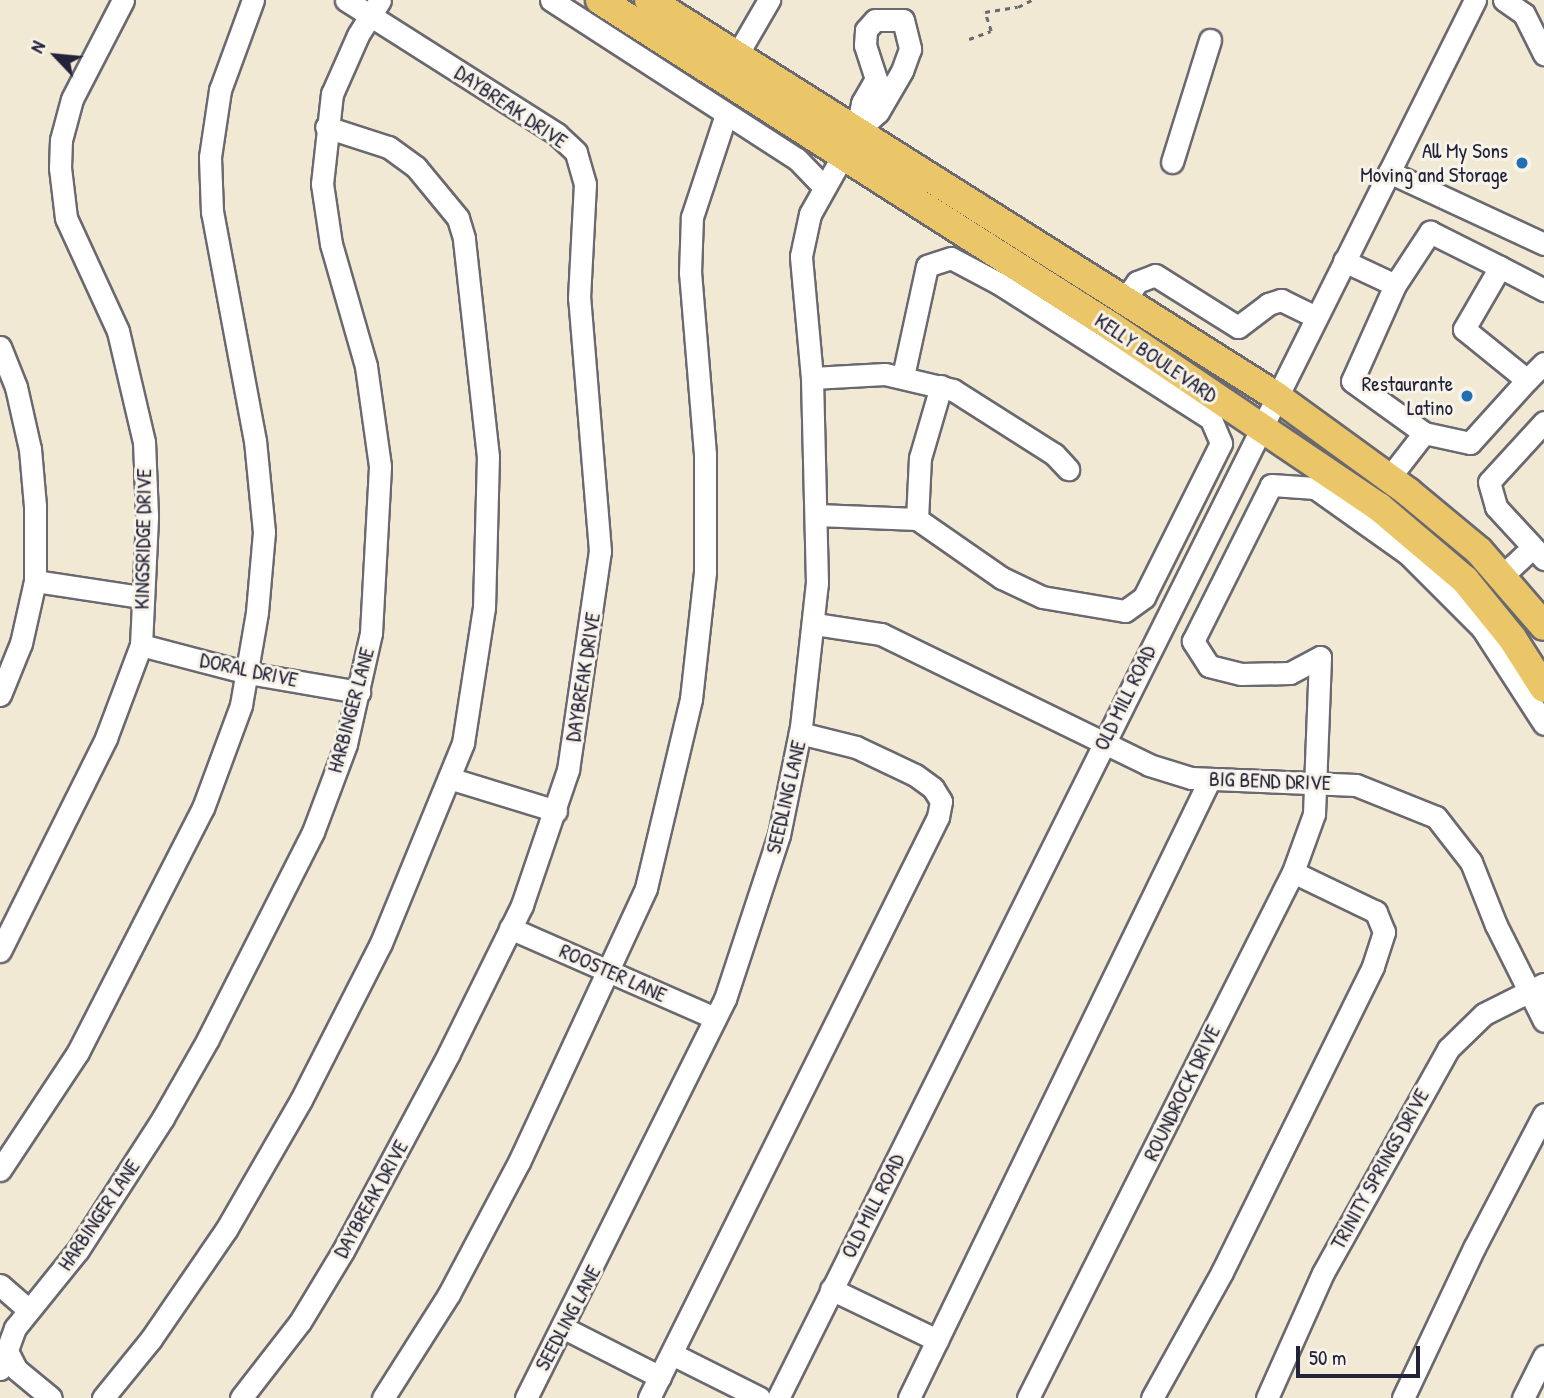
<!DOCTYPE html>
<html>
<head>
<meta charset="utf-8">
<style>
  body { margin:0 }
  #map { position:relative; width:1544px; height:1398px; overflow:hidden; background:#f1e9d3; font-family:"Patrick Hand",sans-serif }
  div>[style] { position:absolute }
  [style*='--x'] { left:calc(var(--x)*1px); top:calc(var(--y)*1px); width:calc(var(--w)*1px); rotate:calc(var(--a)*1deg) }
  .path>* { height:2.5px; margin-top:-1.25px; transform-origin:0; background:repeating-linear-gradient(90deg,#6a6870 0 5px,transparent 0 10px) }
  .roads { filter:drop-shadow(2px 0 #6a6870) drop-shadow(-2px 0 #6a6870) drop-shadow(0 2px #6a6870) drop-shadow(0 -2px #6a6870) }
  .minor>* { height:21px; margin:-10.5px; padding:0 10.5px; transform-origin:10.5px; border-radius:10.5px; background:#fff }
  .major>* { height:28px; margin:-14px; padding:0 14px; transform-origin:14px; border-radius:14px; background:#eac669 }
  .dots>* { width:19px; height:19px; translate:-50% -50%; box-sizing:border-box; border:4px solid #f7f3e8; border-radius:50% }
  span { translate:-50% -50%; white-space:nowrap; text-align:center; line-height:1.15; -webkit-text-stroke:6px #f7f3e8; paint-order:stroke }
  .street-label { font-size:21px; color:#22223b }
  .poi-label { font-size:21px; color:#22223b }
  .right { translate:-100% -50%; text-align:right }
  .north { position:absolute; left:21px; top:21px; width:70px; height:70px; -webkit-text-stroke:5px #f7f3e8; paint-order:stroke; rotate:296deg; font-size:19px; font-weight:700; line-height:28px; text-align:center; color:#22223b }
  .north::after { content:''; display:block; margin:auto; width:24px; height:32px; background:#22223b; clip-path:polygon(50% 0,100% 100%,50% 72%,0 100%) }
  .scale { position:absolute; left:1296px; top:1346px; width:124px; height:32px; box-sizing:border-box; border:4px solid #22223b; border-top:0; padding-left:9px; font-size:21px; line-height:24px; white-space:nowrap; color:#22223b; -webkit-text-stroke:5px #f7f3e8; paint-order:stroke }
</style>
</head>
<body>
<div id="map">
  <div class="path">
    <div style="--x:969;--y:39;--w:23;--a:-20"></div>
    <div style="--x:991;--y:31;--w:20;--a:-108"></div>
    <div style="--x:985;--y:12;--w:33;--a:-9"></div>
    <div style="--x:1018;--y:7;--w:16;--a:-27"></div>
  </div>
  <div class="roads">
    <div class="minor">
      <div style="--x:551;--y:0;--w:293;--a:32.9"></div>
      <div style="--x:797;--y:159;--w:37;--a:46"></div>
      <div style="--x:1504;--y:0;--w:24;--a:35"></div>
      <div style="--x:1524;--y:14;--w:45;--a:63.4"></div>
      <div style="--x:730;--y:67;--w:78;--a:-59.8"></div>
      <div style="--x:1172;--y:162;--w:128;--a:-72.7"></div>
      <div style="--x:1389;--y:172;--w:171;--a:24.9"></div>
      <div style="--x:1344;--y:261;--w:56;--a:25.2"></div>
      <div style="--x:1395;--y:285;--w:105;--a:114.1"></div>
      <div style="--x:1352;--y:381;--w:89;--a:35.8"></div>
      <div style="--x:1424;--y:433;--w:57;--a:127.9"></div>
      <div style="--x:1500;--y:267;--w:50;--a:27.6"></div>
      <div style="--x:1395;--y:285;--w:64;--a:-56.6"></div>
      <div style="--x:1430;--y:232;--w:78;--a:26.6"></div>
      <div style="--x:1500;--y:267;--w:72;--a:120.1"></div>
      <div style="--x:1464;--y:329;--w:81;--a:39"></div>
      <div style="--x:1527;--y:380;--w:85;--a:132.1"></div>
      <div style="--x:1470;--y:443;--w:47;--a:-167.7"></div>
      <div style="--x:1122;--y:303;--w:26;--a:-54"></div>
      <div style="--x:1137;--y:282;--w:19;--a:-21"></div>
      <div style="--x:1155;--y:275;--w:98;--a:32.1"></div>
      <div style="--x:1238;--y:327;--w:38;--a:-37"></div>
      <div style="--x:1268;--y:304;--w:14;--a:-17"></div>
      <div style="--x:1281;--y:300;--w:39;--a:26"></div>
      <div style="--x:0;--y:347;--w:43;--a:68.2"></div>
      <div style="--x:16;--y:387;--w:64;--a:77.3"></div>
      <div style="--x:30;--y:449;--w:57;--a:85"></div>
      <div style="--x:35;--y:506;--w:75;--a:90"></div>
      <div style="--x:35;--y:581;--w:64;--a:102.7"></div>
      <div style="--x:21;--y:643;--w:56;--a:112"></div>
      <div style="--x:812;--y:378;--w:73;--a:-3.1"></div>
      <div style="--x:885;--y:374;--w:70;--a:13.2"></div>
      <div style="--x:953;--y:390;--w:120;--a:32.4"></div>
      <div style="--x:1054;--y:454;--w:21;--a:47"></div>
      <div style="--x:1527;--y:380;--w:24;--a:-45"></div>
      <div style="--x:1544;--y:422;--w:81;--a:132.5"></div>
      <div style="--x:1489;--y:482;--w:26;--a:74"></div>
      <div style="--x:1496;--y:507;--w:71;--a:47.3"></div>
      <div style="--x:817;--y:515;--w:100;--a:2.3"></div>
      <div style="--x:917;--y:519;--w:103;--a:34.8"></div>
      <div style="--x:1002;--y:578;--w:44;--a:25.4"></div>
      <div style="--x:1042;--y:597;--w:84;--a:9.6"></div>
      <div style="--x:1125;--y:611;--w:24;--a:-36"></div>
      <div style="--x:1144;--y:597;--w:172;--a:-63.4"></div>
      <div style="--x:1221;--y:443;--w:26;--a:-113"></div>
      <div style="--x:1211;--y:419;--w:250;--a:-147.4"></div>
      <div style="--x:1000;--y:284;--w:55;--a:-152"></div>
      <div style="--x:951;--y:258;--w:25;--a:162"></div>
      <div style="--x:927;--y:266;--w:113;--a:102.3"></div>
      <div style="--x:917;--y:519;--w:61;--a:-87.2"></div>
      <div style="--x:920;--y:458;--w:75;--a:-73.7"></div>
      <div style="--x:1502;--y:576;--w:42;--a:-43.1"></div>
      <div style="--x:35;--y:581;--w:107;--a:8.6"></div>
      <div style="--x:815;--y:624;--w:67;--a:8.6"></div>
      <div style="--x:881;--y:634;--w:298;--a:26"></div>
      <div style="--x:1149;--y:765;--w:44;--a:17.2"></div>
      <div style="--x:1191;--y:778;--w:165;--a:2.4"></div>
      <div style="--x:1356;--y:785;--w:86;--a:21.8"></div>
      <div style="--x:1436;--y:817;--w:57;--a:52.1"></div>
      <div style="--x:1471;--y:862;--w:68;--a:68.4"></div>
      <div style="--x:1496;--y:925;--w:107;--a:63.4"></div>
      <div style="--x:141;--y:645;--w:111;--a:14.7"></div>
      <div style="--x:248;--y:673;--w:113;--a:9.7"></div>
      <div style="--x:449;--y:778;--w:112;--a:17.1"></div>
      <div style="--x:510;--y:928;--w:224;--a:23.7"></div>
      <div style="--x:0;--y:951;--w:238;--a:-63.5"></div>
      <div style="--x:106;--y:738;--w:99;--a:-69.4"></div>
      <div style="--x:141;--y:645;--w:129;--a:-87.3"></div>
      <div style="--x:147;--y:516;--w:74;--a:-92.3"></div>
      <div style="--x:144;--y:442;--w:114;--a:-103.2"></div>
      <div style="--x:118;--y:331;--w:124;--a:-114.7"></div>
      <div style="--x:66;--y:218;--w:50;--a:-96.8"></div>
      <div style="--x:60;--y:168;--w:28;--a:-88"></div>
      <div style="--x:61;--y:140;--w:42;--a:-75"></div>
      <div style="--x:72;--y:99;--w:111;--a:-62.7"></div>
      <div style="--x:0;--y:1170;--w:141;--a:-56.5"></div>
      <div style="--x:78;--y:1052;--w:274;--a:-62.9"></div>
      <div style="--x:203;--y:808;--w:110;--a:-69.7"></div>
      <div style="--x:241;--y:705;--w:94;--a:-80.2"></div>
      <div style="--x:257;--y:612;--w:80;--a:-85"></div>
      <div style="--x:264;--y:532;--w:91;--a:-95.6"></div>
      <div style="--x:255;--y:441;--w:233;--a:-100.6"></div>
      <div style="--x:212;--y:212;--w:55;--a:-92.1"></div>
      <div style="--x:210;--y:157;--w:68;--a:-81.5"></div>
      <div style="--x:220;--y:90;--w:96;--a:-69.9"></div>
      <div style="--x:0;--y:1285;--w:38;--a:41"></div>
      <div style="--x:831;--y:1289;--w:118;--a:25.7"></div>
      <div style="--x:562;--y:1327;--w:110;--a:27"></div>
      <div style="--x:7;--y:1351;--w:20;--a:63"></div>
      <div style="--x:16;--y:1369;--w:45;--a:39.6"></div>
      <div style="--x:672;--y:1354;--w:98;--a:26.6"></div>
      <div style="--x:0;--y:1369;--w:44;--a:-69.9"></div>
      <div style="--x:15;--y:1328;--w:100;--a:-51.1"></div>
      <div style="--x:78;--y:1250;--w:157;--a:-57.2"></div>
      <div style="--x:163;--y:1118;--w:91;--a:-60.3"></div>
      <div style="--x:208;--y:1039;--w:232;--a:-63.1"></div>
      <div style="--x:313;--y:832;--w:94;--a:-69.4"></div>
      <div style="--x:346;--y:744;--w:114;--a:-77.3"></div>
      <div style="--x:371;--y:633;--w:167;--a:-86.9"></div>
      <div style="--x:380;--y:466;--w:101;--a:-98"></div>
      <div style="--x:366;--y:366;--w:127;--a:-106"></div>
      <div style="--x:331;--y:244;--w:61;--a:-98.5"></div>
      <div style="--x:322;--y:184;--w:91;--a:-83.7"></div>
      <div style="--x:332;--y:94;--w:64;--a:-66.2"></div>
      <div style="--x:358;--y:35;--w:41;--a:-57.8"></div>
      <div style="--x:103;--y:1398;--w:76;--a:-50.9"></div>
      <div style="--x:151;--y:1339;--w:132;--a:-55.5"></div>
      <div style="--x:226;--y:1230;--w:150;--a:-60"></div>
      <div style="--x:301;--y:1100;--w:176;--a:-63"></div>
      <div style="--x:381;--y:943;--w:216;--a:-67.7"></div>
      <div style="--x:463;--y:743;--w:137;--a:-81.2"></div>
      <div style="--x:484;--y:608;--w:151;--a:-88.5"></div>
      <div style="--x:488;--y:457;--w:220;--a:-96.3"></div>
      <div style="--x:464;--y:238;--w:21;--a:-107"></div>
      <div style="--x:458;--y:218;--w:66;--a:-129.5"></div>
      <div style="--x:416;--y:167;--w:34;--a:-144"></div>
      <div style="--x:388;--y:147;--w:65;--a:-162.1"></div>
      <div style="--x:241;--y:1398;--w:96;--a:-52.2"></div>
      <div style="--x:300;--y:1322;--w:83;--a:-58.8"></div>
      <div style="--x:343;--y:1251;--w:225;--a:-61.8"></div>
      <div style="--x:449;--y:1053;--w:165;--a:-63.7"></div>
      <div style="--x:522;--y:905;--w:143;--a:-71.2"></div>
      <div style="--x:568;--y:770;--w:221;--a:-81.7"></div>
      <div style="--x:600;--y:551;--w:254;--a:-94.7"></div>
      <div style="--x:579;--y:298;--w:114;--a:-87"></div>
      <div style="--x:585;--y:184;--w:33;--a:-106"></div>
      <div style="--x:576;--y:152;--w:26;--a:-137"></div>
      <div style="--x:557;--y:134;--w:250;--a:-147.6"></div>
      <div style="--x:383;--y:1398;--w:123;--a:-57.6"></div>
      <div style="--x:449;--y:1294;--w:149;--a:-62.1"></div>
      <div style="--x:519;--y:1162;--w:302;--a:-65.1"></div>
      <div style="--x:646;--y:888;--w:194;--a:-76.6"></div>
      <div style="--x:691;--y:699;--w:128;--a:-83.7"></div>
      <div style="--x:705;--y:572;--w:118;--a:-90"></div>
      <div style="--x:705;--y:454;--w:182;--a:-94.7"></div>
      <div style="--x:690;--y:273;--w:56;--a:-88"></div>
      <div style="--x:692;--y:217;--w:108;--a:-71.7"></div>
      <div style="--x:526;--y:1398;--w:446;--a:-63.5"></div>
      <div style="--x:725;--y:999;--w:173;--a:-71.8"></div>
      <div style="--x:779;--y:835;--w:110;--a:-78.5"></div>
      <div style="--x:801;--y:727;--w:145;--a:-83.7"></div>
      <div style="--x:817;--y:583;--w:205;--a:-91.4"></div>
      <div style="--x:812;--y:378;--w:122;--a:-95.2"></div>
      <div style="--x:801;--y:256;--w:43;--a:-77.9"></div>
      <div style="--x:810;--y:214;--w:94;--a:-60.7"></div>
      <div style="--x:856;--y:132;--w:30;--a:-78"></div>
      <div style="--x:862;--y:103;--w:28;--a:-60"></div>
      <div style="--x:876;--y:79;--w:36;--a:-108"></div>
      <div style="--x:865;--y:45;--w:15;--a:-86"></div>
      <div style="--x:866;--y:30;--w:13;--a:-48"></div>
      <div style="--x:875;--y:20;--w:28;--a:0"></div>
      <div style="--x:903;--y:20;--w:30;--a:76"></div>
      <div style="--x:910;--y:49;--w:23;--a:110"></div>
      <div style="--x:902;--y:71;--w:48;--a:120.3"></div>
      <div style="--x:878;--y:112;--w:30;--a:138"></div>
      <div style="--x:649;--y:1398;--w:649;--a:-63.55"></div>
      <div style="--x:938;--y:817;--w:16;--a:-79"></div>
      <div style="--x:941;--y:801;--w:15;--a:-122"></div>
      <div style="--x:933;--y:788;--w:22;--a:-144"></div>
      <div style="--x:915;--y:775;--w:65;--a:-154.6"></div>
      <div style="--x:856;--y:747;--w:58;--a:-166"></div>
      <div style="--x:778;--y:1398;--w:1562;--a:-63.5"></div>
      <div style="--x:909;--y:1398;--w:688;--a:-64.07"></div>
      <div style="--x:1028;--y:1398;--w:589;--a:-63.26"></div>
      <div style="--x:1293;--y:872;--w:62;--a:-70.1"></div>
      <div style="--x:1314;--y:814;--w:157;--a:-87.8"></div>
      <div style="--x:1320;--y:657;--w:34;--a:152"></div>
      <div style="--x:1290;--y:673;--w:49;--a:178.8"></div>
      <div style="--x:1241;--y:674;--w:33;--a:-166"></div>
      <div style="--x:1209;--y:666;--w:30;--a:-123"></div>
      <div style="--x:1193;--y:641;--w:174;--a:-63.4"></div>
      <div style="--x:1271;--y:485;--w:44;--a:3.9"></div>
      <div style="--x:1315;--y:488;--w:114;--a:35.4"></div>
      <div style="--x:1408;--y:554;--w:105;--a:45"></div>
      <div style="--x:1482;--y:628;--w:114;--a:57.1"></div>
      <div style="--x:1152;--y:1398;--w:144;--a:-60.9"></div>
      <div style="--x:1222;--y:1272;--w:341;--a:-63.7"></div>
      <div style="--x:1373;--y:966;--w:36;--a:-72"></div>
      <div style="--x:1384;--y:932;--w:22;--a:-112"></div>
      <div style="--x:1376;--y:912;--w:92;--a:-154.3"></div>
      <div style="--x:1267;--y:1398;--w:137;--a:-65.9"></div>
      <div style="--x:1323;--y:1273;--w:257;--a:-60.8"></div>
      <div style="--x:1448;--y:1049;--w:50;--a:-44.2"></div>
      <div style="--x:1484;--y:1014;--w:67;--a:-26.6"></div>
      <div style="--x:1403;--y:1398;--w:166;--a:-64.7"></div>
      <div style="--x:1474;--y:1248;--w:151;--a:-62.4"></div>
      <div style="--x:1523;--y:1398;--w:47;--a:-63.4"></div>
    </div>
    <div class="major">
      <div style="--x:600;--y:0;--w:608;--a:32.57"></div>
      <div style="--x:1112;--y:327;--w:322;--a:34"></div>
      <div style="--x:1379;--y:507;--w:113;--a:40.3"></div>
      <div style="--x:1465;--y:580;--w:75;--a:51"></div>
      <div style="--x:1512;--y:638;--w:59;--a:57.4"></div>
      <div style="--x:649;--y:0;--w:742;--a:32.28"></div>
      <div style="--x:1276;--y:396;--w:163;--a:36"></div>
      <div style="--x:1408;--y:492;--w:92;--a:39.7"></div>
      <div style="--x:1479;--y:551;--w:99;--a:49.1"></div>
    </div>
  </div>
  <div class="dots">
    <div style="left:1522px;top:163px;background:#1f6fb2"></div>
    <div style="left:1467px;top:396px;background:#1f6fb2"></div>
  </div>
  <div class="street-label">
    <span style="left:511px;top:107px;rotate:34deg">DAYBREAK DRIVE</span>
    <span style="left:1156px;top:358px;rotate:34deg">KELLY BOULEVARD</span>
    <span style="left:143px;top:539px;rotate:-89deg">KINGSRIDGE DRIVE</span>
    <span style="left:249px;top:670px;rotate:12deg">DORAL DRIVE</span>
    <span style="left:583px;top:677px;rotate:-81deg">DAYBREAK DRIVE</span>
    <span style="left:1125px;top:698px;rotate:-64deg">OLD MILL ROAD</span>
    <span style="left:351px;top:710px;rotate:-75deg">HARBINGER LANE</span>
    <span style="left:1270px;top:781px;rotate:2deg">BIG BEND DRIVE</span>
    <span style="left:786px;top:797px;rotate:-77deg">SEEDLING LANE</span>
    <span style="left:613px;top:973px;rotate:24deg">ROOSTER LANE</span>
    <span style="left:1182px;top:1093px;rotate:-64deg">ROUNDROCK DRIVE</span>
    <span style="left:1380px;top:1169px;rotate:-61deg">TRINITY SPRINGS DRIVE</span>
    <span style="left:371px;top:1199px;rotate:-61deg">DAYBREAK DRIVE</span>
    <span style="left:873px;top:1206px;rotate:-63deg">OLD MILL ROAD</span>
    <span style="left:99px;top:1215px;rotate:-56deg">HARBINGER LANE</span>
    <span style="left:568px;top:1318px;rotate:-62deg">SEEDLING LANE</span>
  </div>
  <div class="poi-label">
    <span class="right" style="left:1508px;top:163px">All My Sons<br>Moving and Storage</span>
    <span class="right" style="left:1453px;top:396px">Restaurante<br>Latino</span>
  </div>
  <div class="north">N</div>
  <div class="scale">50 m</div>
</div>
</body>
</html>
